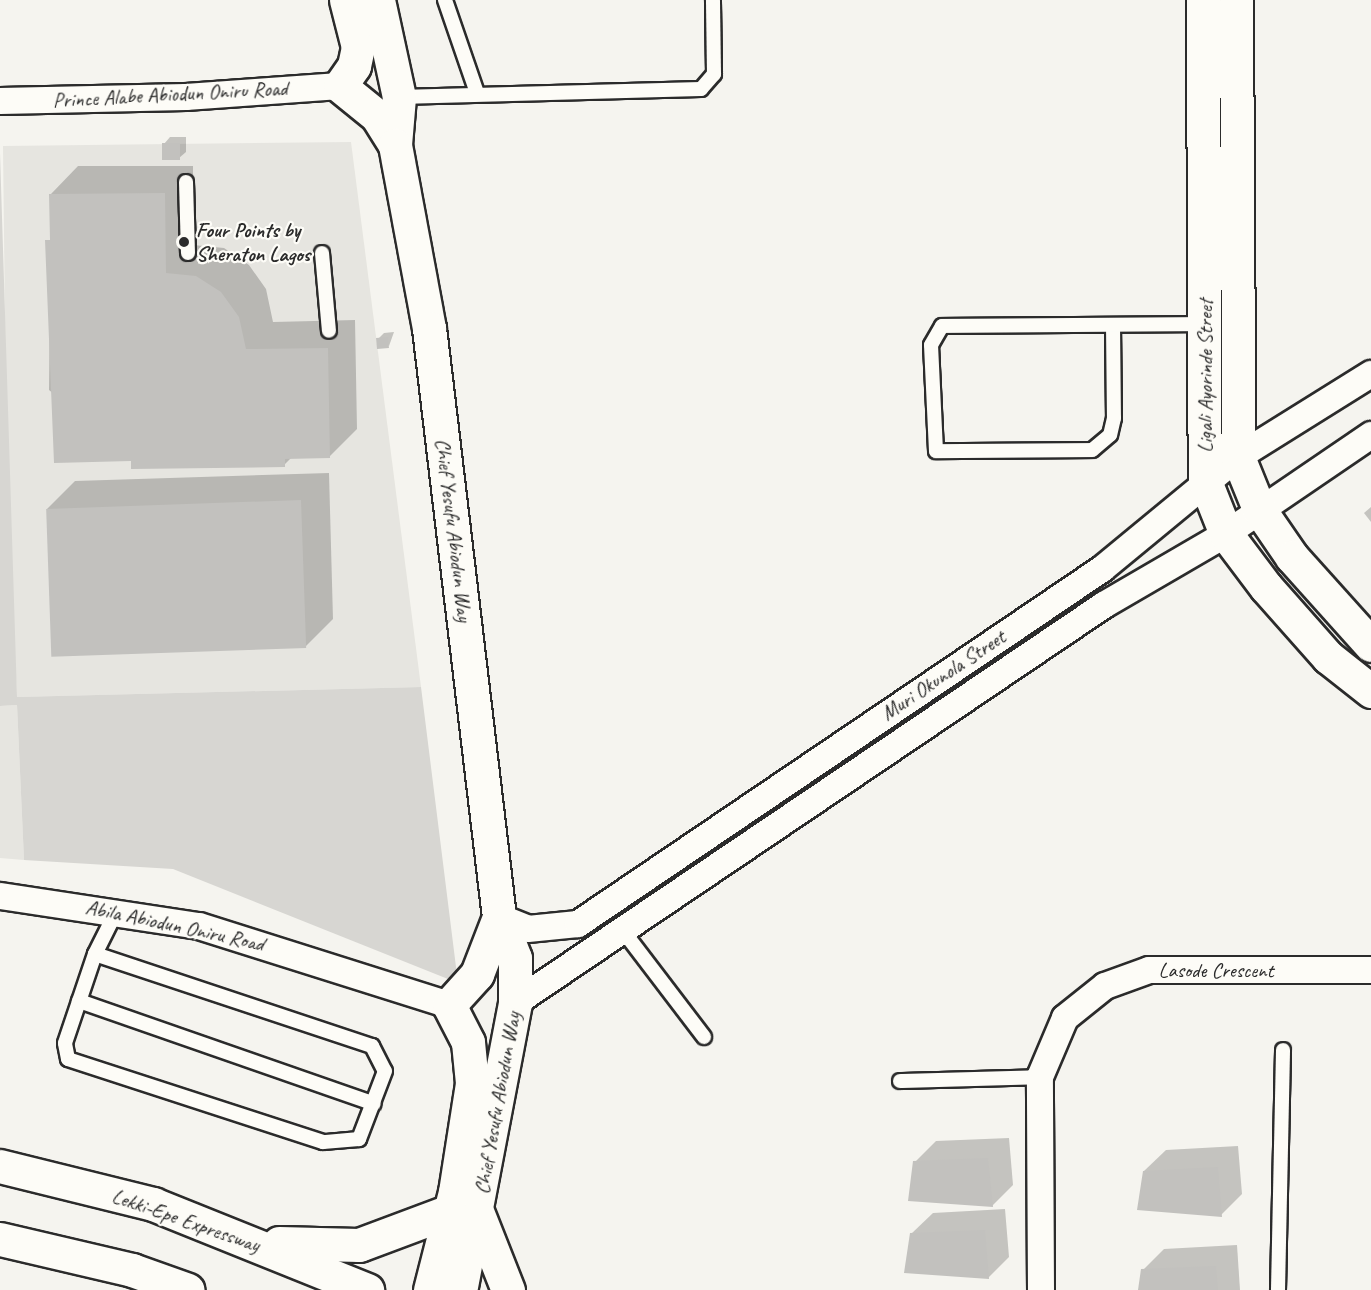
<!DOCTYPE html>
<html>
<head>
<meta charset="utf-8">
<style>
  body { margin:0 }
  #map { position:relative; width:1371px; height:1290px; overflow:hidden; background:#f5f4ef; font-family:Caveat,sans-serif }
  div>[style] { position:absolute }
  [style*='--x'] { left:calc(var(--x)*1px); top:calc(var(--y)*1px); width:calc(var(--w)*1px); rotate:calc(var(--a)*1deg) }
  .built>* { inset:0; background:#e6e5e0 }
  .green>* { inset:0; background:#d7d6d2 }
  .shadow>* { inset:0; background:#0003 }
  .building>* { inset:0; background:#c2c1be; transform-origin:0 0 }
  .roads { filter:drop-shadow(2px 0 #2b2b2b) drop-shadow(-2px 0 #2b2b2b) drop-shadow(0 2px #2b2b2b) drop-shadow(0 -2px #2b2b2b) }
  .lane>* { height:14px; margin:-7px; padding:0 7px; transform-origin:7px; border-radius:7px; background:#fdfcf7 }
  .street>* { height:26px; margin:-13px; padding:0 13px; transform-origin:13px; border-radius:13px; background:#fdfcf7 }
  .secondary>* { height:33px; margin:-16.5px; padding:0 16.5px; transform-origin:16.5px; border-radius:16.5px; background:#fdfcf7 }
  .highway>* { height:33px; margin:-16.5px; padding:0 16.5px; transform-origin:16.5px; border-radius:16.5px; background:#fdfcf7 }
  .dots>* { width:16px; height:16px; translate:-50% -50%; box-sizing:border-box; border:3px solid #fdfcf7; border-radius:50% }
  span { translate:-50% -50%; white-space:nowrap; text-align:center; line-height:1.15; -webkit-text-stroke:4.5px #fdfcf7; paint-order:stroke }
  .street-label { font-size:21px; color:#2b2b2b }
  .poi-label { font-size:21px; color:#2b2b2b; font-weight:700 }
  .left { translate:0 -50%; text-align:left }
</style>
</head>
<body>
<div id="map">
  <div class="built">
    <div style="clip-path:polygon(351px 142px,421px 687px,17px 697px,7px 494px,3px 146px)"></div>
    <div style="clip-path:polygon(17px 705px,24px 860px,0 858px,0 706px)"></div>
  </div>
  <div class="green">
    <div style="clip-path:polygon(0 153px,17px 697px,421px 687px,458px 983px,173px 869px,24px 860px,17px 705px,0 706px)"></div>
  </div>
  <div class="shadow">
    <div style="clip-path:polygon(170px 137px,186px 137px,186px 152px,179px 158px,164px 144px)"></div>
    <div style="clip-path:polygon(78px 166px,193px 166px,193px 245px,224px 248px,249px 265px,266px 289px,273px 322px,355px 320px,357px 429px,329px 457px,291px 458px,284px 465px,133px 460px,49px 390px,51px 194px)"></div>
    <div style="clip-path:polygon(394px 332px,389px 346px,378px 339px,384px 333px)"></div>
    <div style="clip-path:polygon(329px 473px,333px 619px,305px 647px,47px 509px,75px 481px)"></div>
    <div style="clip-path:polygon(1371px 507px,1371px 522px,1364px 513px)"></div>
    <div style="clip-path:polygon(1009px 1138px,1013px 1185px,992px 1206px,915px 1162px,936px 1141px)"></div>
    <div style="clip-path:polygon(1238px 1146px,1242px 1194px,1221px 1215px,1144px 1171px,1166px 1150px)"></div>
    <div style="clip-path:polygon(1005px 1209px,1009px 1257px,988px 1278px,911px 1234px,933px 1213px)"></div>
    <div style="clip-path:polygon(1237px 1245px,1240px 1290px,1140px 1290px,1143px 1270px,1164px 1249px)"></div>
  </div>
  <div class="building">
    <div style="left:162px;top:143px;width:18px;height:17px"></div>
    <div style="clip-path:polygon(165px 193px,166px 273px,196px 276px,221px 292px,239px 317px,246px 349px,328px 348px,330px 458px,285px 459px,285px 467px,131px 469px,131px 461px,54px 463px,45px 240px,50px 240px,49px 194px)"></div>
    <div style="left:388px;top:337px;width:11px;height:12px;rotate:85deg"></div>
    <div style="left:301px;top:500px;width:148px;height:255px;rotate:88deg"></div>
    <div style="clip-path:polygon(988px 1158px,993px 1207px,908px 1201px,913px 1161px)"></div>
    <div style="clip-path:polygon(1218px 1167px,1222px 1217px,1137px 1210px,1143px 1171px)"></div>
    <div style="clip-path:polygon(985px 1230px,989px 1279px,904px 1273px,910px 1233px)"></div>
    <div style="clip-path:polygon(1216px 1266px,1218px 1290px,1138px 1290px,1141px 1269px)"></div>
  </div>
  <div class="roads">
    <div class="lane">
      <div style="--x:445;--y:0;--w:98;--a:71"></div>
      <div style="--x:399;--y:97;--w:302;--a:-1.5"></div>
      <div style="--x:701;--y:89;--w:20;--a:-49"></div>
      <div style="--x:714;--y:74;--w:74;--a:-90.8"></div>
      <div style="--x:186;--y:182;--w:71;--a:88.4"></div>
      <div style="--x:322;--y:253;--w:78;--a:84.9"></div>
      <div style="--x:1113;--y:325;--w:93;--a:89.4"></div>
      <div style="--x:1114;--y:418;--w:17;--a:103"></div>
      <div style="--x:1110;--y:435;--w:23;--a:140"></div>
      <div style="--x:1092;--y:450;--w:156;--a:179.6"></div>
      <div style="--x:936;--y:451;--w:106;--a:-92.7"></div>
      <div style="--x:931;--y:345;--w:22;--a:-60"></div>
      <div style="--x:942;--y:326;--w:263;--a:-0.4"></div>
      <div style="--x:621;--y:928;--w:137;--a:52.7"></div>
      <div style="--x:95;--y:954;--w:292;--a:18.4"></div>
      <div style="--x:372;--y:1046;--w:28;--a:63"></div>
      <div style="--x:385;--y:1071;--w:73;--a:110.9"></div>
      <div style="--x:359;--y:1139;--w:36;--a:175"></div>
      <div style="--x:323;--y:1142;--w:268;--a:-162"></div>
      <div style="--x:68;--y:1059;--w:16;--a:-101"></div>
      <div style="--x:65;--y:1043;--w:94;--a:-71.4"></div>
      <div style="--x:95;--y:954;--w:49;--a:-63.4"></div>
      <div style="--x:79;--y:1001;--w:312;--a:19.2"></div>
      <div style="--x:900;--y:1081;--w:140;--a:-1.6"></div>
      <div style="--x:1278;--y:1290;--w:240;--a:-88.8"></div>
    </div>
    <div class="street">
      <div style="--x:0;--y:101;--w:186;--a:-1.2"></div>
      <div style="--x:186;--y:97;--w:154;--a:-4.1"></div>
      <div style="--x:0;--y:896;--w:201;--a:8.6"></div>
      <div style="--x:199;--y:926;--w:262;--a:17.5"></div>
      <div style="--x:499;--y:917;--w:31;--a:22"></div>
      <div style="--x:528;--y:929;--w:50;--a:-5.7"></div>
      <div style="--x:578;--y:924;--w:633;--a:-34.12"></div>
      <div style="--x:1102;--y:569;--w:176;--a:-39.5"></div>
      <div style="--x:1238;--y:457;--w:157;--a:-32"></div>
      <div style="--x:515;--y:1003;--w:711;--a:-34.05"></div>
      <div style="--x:1104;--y:605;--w:141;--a:-30.2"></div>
      <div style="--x:1226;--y:534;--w:176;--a:-34.3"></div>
      <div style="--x:1041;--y:1290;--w:213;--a:-90.3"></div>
      <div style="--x:1040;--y:1077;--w:64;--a:-67"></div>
      <div style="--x:1065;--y:1018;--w:51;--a:-38.7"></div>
      <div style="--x:1105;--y:986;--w:47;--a:-20"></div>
      <div style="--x:1149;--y:970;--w:222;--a:0"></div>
    </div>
    <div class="secondary">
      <div style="--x:346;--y:0;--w:49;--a:75.7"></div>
      <div style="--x:358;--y:47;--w:19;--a:102"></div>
      <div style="--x:354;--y:66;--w:24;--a:125"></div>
      <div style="--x:340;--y:86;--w:48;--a:39"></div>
      <div style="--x:377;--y:116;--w:34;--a:58"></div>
      <div style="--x:378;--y:0;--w:99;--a:77.8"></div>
      <div style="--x:399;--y:97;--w:48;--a:94.8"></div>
      <div style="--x:395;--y:145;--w:186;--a:79.5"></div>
      <div style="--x:429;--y:328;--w:593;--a:83.22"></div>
      <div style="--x:499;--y:917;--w:44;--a:68.7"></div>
      <div style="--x:515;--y:958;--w:45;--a:90"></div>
      <div style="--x:515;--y:1003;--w:292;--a:100.8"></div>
      <div style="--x:1203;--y:0;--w:481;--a:89.8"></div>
      <div style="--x:1205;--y:481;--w:57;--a:68.4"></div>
      <div style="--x:1226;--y:534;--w:66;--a:53"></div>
      <div style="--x:1266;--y:587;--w:94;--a:48.5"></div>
      <div style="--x:1328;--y:657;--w:55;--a:38.3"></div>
      <div style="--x:1236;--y:0;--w:457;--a:89.7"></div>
      <div style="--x:1238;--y:457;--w:56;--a:68"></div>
      <div style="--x:1259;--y:509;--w:58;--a:55.5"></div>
      <div style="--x:1292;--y:557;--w:118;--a:48.1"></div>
      <div style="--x:430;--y:1290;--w:101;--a:-75.7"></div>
      <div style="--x:455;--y:1192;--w:110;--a:-81.1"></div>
      <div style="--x:472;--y:1083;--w:41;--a:-95.6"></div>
      <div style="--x:468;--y:1042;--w:42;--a:-117.2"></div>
      <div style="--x:449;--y:1005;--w:42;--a:-47.9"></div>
      <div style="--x:477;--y:974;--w:61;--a:-68.9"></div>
    </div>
    <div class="highway">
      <div style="--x:0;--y:1166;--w:158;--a:13.9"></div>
      <div style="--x:153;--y:1204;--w:231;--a:21.9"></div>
      <div style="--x:478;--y:1214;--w:82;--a:68.5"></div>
      <div style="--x:0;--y:1239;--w:136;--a:13.2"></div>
      <div style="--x:132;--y:1270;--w:59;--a:19.7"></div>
      <div style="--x:279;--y:1243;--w:80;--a:1.4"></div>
      <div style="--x:359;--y:1245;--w:97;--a:-20.5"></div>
    </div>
  </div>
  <div class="dots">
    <div style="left:184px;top:242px;background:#2b2b2b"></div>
  </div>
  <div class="street-label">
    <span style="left:170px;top:94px;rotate:-3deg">Prince Alabe Abiodun Oniru Road</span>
    <span style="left:1205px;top:376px;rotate:-90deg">Ligali Ayorinde Street</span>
    <span style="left:454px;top:530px;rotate:83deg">Chief Yesufu Abiodun Way</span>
    <span style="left:943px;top:675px;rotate:-34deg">Muri Okunola Street</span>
    <span style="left:175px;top:925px;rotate:12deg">Abila Abiodun Oniru Road</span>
    <span style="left:1216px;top:970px">Lasode Crescent</span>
    <span style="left:497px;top:1103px;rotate:-80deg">Chief Yesufu Abiodun Way</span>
    <span style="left:186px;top:1220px;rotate:19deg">Lekki-Epe Expressway</span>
  </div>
  <div class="poi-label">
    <span class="left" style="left:196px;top:242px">Four Points by<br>Sheraton Lagos</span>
  </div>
</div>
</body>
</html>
